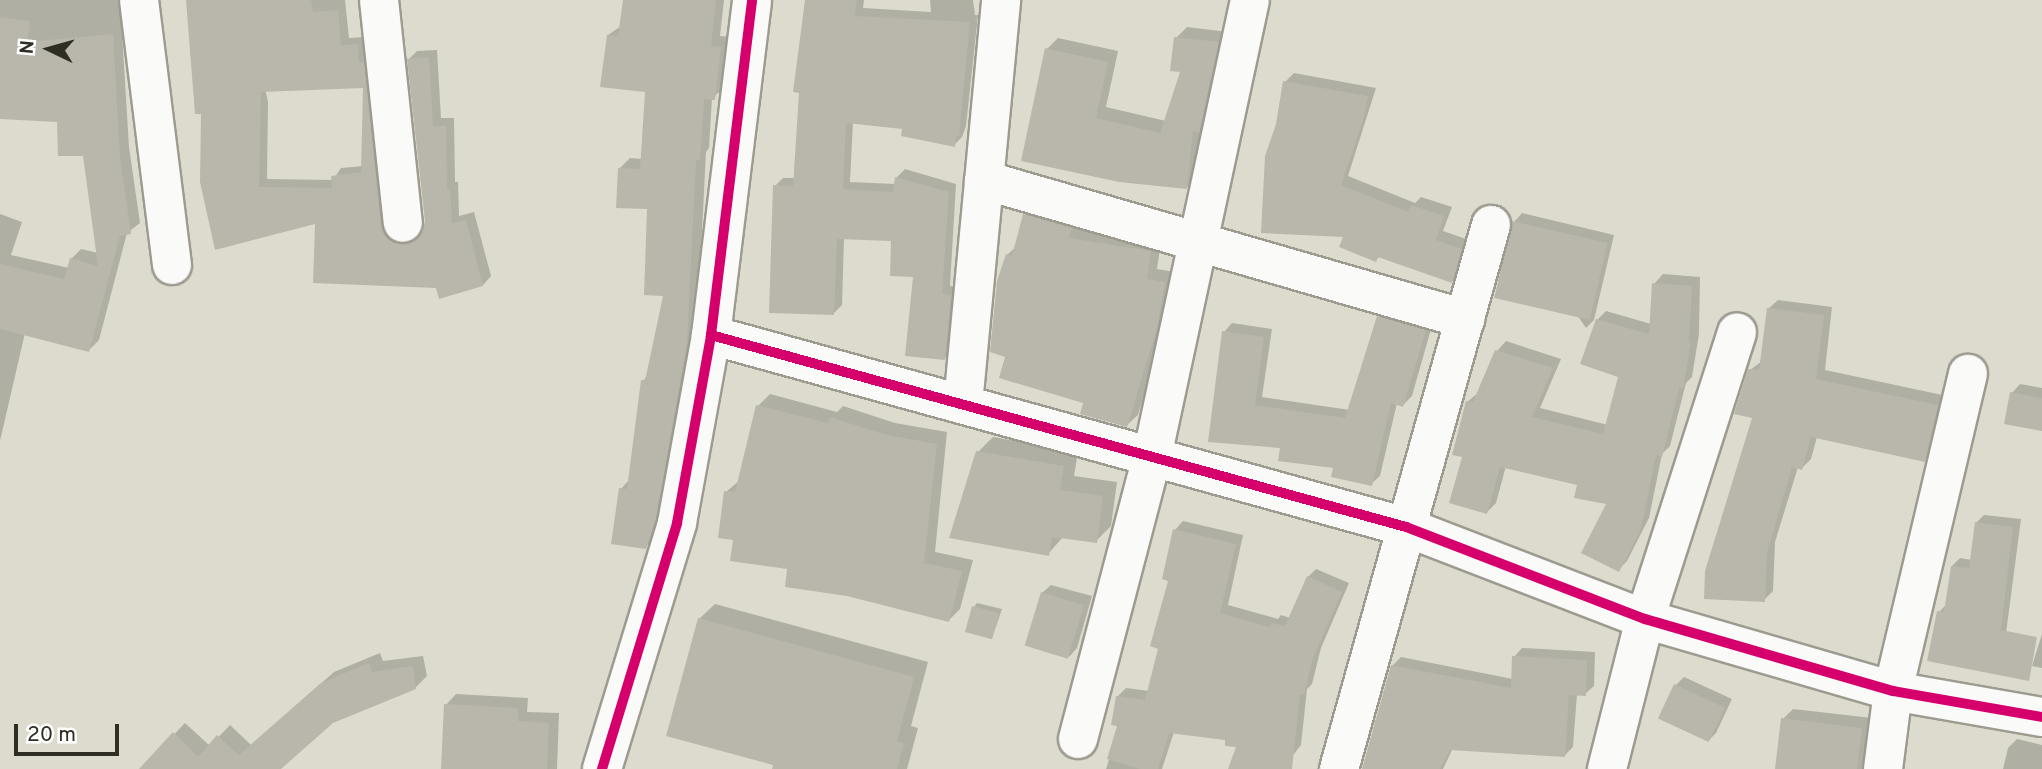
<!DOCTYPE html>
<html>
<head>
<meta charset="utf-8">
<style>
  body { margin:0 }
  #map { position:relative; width:2042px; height:769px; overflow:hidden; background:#dddbcd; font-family:Overpass,sans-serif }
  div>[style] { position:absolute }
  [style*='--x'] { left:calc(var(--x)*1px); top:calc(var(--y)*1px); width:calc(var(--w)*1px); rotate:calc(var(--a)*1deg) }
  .shadow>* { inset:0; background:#0003 }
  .building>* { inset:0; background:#b9b7ac; transform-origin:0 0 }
  .roads { filter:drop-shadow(2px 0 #9d9b90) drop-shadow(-2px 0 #9d9b90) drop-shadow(0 2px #9d9b90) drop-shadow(0 -2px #9d9b90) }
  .minor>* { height:38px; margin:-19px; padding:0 19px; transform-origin:19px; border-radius:19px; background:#fafaf8 }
  .cycleway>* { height:10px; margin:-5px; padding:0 5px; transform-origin:5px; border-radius:5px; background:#d6006c }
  span { translate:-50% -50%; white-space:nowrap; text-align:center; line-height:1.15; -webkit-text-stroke:7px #fff; paint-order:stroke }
  .north { position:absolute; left:14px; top:14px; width:70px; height:70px; -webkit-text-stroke:5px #fff; paint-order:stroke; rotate:275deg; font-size:19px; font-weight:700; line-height:28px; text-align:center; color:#2e2e24 }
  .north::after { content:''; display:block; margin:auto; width:24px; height:32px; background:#2e2e24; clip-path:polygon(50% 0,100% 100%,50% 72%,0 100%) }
  .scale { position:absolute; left:14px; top:724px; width:105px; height:32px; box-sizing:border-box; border:4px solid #2e2e24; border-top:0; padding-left:9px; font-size:21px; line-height:24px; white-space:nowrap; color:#2e2e24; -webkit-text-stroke:5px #fff; paint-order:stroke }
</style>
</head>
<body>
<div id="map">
  <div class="shadow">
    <div style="clip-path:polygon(0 0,120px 0,129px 147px,140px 223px,127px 233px,99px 340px,89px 350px,25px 333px,0 441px,0 214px,22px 222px,11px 255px,69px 268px,71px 259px,81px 249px,98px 253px,85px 154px,59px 120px,0 117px)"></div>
    <div style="clip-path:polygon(188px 0,246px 0,268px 102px,267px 179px,333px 180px,341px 168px,363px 166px,365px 86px,282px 0,345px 0,349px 38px,366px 37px,414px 237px,424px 234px,427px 221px,409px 59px,417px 51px,437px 50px,441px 118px,454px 118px,455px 182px,458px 182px,459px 216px,474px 212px,491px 276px,483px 285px,437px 286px,317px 222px,217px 248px)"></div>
    <div style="clip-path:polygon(624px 0,724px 0,720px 36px,731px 37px,724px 88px,712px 98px,709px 148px,706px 152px,697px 331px,656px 536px,646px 547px,621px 489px,629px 480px,643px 381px,647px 376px,665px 294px,649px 207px,620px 168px,630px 158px,642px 159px,646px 91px,608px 35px,621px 26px)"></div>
    <div style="clip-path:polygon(807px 0,864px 0,863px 8px,931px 12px,930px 0,973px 0,975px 15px,978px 15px,966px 126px,962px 137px,954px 145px,904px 128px,853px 122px,850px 182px,896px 184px,897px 177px,905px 169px,956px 184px,950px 286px,959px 287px,953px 350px,945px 358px,915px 275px,893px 240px,844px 237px,842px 305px,834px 313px,775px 186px,783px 178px,795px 178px)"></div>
    <div style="clip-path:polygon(1187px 27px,1228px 32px,1210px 120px,1203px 127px,1197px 177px,1186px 188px,1119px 180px,1047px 49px,1058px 38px,1118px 51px,1106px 107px,1166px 121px,1182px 70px,1176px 38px)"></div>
    <div style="clip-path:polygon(1294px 73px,1376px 88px,1348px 176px,1415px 203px,1421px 197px,1452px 207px,1443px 231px,1469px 240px,1460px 272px,1452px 281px,1380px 256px,1376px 260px,1345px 235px,1277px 124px,1285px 82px)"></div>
    <div style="clip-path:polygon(1036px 204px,1082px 218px,1079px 228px,1161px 241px,1157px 269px,1175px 272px,1167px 316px,1138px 415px,1127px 425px,1007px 356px,1007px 255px,1017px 246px,1025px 215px)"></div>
    <div style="clip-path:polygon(1522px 213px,1614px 235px,1594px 320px,1586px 328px,1514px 222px)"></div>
    <div style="clip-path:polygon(1663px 274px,1700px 277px,1699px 334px,1692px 377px,1686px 383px,1670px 446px,1662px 454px,1649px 518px,1627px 561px,1618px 570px,1608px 503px,1579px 484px,1506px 466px,1496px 503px,1487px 512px,1464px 456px,1467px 402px,1478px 393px,1497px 351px,1506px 341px,1561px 359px,1540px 408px,1608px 425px,1620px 376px,1597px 320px,1606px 311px,1651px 324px,1654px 284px)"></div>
    <div style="clip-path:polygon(1778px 300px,1832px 307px,1825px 370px,1947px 396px,1933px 451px,1924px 460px,1817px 437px,1811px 459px,1802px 468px,1798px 467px,1775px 542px,1773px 591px,1764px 600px,1750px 370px,1762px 361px,1768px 309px)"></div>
    <div style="clip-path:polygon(1387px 309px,1433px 322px,1412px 396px,1403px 405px,1397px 403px,1380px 476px,1371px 484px,1282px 446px,1210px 440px,1224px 332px,1232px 323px,1272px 329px,1262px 397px,1350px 410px,1379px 317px)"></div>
    <div style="clip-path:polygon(2020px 384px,2042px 388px,2042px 429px,2012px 393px)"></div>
    <div style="clip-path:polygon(770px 394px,837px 412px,843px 406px,895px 423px,947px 432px,935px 552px,973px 560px,960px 609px,948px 621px,789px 567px,735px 538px,726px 492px,740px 480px,758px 406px)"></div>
    <div style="clip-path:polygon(993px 437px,1078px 452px,1074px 476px,1117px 482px,1111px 526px,1096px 541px,1063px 537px,1048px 554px,978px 452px)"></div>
    <div style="clip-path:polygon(1984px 515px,2021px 519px,2002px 664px,1939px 612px,1947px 604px,1952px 566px,1960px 558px,1972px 560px,1976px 523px)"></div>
    <div style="clip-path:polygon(1183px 521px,1243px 535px,1228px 605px,1278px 619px,1281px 615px,1290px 618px,1308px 577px,1316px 569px,1349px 583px,1321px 648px,1312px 684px,1307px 689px,1301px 745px,1282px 769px,1230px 769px,1238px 746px,1227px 738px,1174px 732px,1162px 769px,1106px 769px,1120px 725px,1117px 697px,1126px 688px,1149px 691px,1160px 647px,1175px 530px)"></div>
    <div style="clip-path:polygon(1051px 585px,1092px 596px,1077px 648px,1069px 657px,1042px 593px)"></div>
    <div style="clip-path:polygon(977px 603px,1002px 609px,992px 638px,974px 607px)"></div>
    <div style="clip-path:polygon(715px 604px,928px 662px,911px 726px,918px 728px,907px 769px,803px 769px,699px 619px)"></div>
    <div style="clip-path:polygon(2042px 634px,2042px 668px,2032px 666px)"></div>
    <div style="clip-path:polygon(1522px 648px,1595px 652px,1594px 686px,1585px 694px,1577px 694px,1573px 747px,1565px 755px,1453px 748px,1443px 769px,1369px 769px,1392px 666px,1401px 657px,1513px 679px,1514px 657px)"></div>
    <div style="clip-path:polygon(380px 653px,383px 661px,423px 656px,427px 676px,415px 688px,332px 722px,279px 769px,141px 769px,185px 723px,210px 746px,230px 725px,251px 745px,334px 672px)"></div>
    <div style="clip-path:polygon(1684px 677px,1732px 699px,1716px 733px,1708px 741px,1676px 685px)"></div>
    <div style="clip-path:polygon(456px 694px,528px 698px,527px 712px,559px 713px,557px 769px,443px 769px,446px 705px)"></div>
    <div style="clip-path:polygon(1793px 709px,1872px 718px,1866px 766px,1863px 769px,1790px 769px,1783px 719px)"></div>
    <div style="clip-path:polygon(2017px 739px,2042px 745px,2042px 769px,2003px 769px,2008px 748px)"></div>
  </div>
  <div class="building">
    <div style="clip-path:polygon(evenodd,186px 0,311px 0,313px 12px,338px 10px,341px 45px,358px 44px,359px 62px,364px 62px,381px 226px,385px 235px,394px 243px,405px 245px,416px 240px,423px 231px,425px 221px,407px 59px,429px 57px,433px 126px,446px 126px,447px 189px,450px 189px,452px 223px,466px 220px,483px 286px,439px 299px,436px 288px,313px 283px,315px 224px,215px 250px,200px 182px,201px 114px,195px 114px,186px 0,363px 88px,361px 172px,331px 176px,332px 188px,259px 187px,261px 92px,363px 88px)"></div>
    <div style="clip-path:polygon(623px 0,716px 0,711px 46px,721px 47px,715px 100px,704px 99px,700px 160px,696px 160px,687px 343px,656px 518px,646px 549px,611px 544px,619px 488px,627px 489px,641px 380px,645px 381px,663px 296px,644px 295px,647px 209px,616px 208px,618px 168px,640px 169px,645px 92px,600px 87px,607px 35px,618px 36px)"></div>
    <div style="clip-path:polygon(805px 0,857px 0,855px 16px,970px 22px,959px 136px,956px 136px,955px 147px,901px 136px,902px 129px,846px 123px,843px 189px,893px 192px,895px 177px,949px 192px,942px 294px,951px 295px,945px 360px,905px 356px,913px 277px,890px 276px,891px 241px,837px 239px,834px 315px,769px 313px,773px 185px,793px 186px,799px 93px,793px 92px)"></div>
    <div style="clip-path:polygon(0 17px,30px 21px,27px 42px,113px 34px,120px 158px,131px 234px,120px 236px,89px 352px,0 329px,0 264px,64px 279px,70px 258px,98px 266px,83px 156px,58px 156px,57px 122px,0 119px)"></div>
    <div style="clip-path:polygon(1174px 37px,1219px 42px,1199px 133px,1193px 131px,1187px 189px,1119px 182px,1021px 161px,1045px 48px,1108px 62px,1096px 118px,1160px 133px,1180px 72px,1170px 71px)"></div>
    <div style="clip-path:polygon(1283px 81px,1368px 96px,1364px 117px,1341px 185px,1409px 212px,1411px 205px,1444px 216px,1436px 240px,1462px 249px,1452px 283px,1378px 257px,1376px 262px,1339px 247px,1343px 237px,1261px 233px,1265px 156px,1276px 124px)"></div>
    <div style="clip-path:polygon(1023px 214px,1072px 228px,1069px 238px,1151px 251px,1147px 279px,1165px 282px,1157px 328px,1127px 427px,1080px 414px,1083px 403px,999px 378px,1005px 357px,990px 352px,997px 281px,1006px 254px,1012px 256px)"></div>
    <div style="left:1512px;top:221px;width:98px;height:79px;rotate:13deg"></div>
    <div style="clip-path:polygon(1652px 283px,1692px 286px,1689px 342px,1691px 343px,1683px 388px,1679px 388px,1662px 457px,1656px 455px,1641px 529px,1619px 572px,1581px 553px,1606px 504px,1574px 498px,1577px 485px,1500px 467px,1487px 514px,1449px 503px,1462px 457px,1452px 455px,1466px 401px,1473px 402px,1495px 350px,1553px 368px,1532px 417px,1603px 434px,1618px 377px,1580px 364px,1596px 319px,1649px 334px)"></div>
    <div style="clip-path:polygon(1767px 308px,1824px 315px,1816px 379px,1938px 405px,1925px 462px,1811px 437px,1802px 470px,1792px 467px,1767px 553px,1765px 602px,1704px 599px,1705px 571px,1752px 418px,1734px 414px,1748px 369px,1759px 370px)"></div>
    <div style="clip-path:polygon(1377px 316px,1426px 330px,1403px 407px,1391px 403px,1372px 486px,1331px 477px,1333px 468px,1278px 461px,1280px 448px,1208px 442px,1222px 331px,1264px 337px,1255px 405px,1345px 418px)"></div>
    <div style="clip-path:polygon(2010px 392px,2042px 398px,2042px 431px,2004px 424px)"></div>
    <div style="clip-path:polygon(756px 405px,828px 423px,830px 417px,883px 434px,937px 444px,924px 563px,962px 571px,949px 622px,847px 596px,785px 587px,787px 569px,730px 561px,733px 540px,718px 538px,724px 491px,735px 492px)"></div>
    <div style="clip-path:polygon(976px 451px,1064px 466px,1060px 490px,1103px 496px,1097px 543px,1052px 537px,1049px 556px,949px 538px)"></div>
    <div style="clip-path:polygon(1975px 522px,2013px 527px,2001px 630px,2037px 637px,2029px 681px,1927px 661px,1937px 611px,1944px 612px,1951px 566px,1969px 568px)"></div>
    <div style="clip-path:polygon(1173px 529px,1236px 544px,1220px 613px,1270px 627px,1271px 623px,1285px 626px,1307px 576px,1342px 592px,1313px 658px,1304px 695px,1300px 694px,1292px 769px,1228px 769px,1236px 747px,1225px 746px,1225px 740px,1169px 733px,1158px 769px,1140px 769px,1107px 759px,1117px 726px,1111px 725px,1116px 696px,1145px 700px,1158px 649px,1150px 646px,1168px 581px,1162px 579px)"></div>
    <div style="left:1041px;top:592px;width:45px;height:56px;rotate:17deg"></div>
    <div style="left:972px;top:606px;width:28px;height:27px;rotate:15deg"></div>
    <div style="clip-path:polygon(698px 618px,914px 677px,897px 741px,904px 743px,897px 769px,772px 769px,773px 765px,666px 736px)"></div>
    <div style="clip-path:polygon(1512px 656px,1587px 660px,1586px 696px,1569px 695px,1565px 757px,1450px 750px,1440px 769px,1362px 769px,1391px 665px,1511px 688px)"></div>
    <div style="clip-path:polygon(369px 663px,372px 672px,413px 666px,416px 689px,333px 723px,281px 769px,139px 769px,173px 732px,198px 757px,217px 735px,239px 755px,321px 683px)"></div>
    <div style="left:1674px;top:684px;width:56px;height:38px;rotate:25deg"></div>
    <div style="clip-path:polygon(444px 704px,518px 708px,518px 721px,549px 723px,547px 769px,441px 769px)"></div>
    <div style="clip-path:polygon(1781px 718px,1862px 728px,1857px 769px,1775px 769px)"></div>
  </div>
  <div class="roads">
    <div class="minor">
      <div style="--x:139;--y:0;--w:267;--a:82.9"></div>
      <div style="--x:379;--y:0;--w:224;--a:83.9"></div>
      <div style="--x:984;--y:180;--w:501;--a:16.12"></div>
      <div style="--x:711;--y:335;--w:721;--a:15.44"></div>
      <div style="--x:1406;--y:527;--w:256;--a:21.1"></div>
      <div style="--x:1645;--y:619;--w:258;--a:16.2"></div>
      <div style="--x:1893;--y:691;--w:151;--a:9.9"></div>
      <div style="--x:963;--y:404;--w:406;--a:-84.6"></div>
      <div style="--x:1078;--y:739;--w:292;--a:-75.3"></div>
      <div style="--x:1152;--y:457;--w:467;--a:-77.9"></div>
      <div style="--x:602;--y:769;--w:257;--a:-73"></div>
      <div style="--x:677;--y:523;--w:191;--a:-79.7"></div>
      <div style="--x:711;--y:335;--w:337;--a:-83"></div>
      <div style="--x:1339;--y:769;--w:565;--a:-74.39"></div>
      <div style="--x:1607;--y:769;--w:155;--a:-75.8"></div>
      <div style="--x:1645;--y:619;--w:301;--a:-72.2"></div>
      <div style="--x:1883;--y:769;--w:79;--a:-82.7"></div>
      <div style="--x:1893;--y:691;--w:326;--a:-76.7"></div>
    </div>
  </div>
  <div class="cycleway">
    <div style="--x:711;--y:335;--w:721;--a:15.44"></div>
    <div style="--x:1406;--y:527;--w:256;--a:21.1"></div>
    <div style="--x:1645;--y:619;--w:258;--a:16.2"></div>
    <div style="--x:1893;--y:691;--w:151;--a:9.9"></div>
    <div style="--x:602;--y:769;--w:257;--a:-73"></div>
    <div style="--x:677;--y:523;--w:191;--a:-79.7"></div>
    <div style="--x:711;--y:335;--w:337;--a:-83"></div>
  </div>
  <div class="north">N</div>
  <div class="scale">20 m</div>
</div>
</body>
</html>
